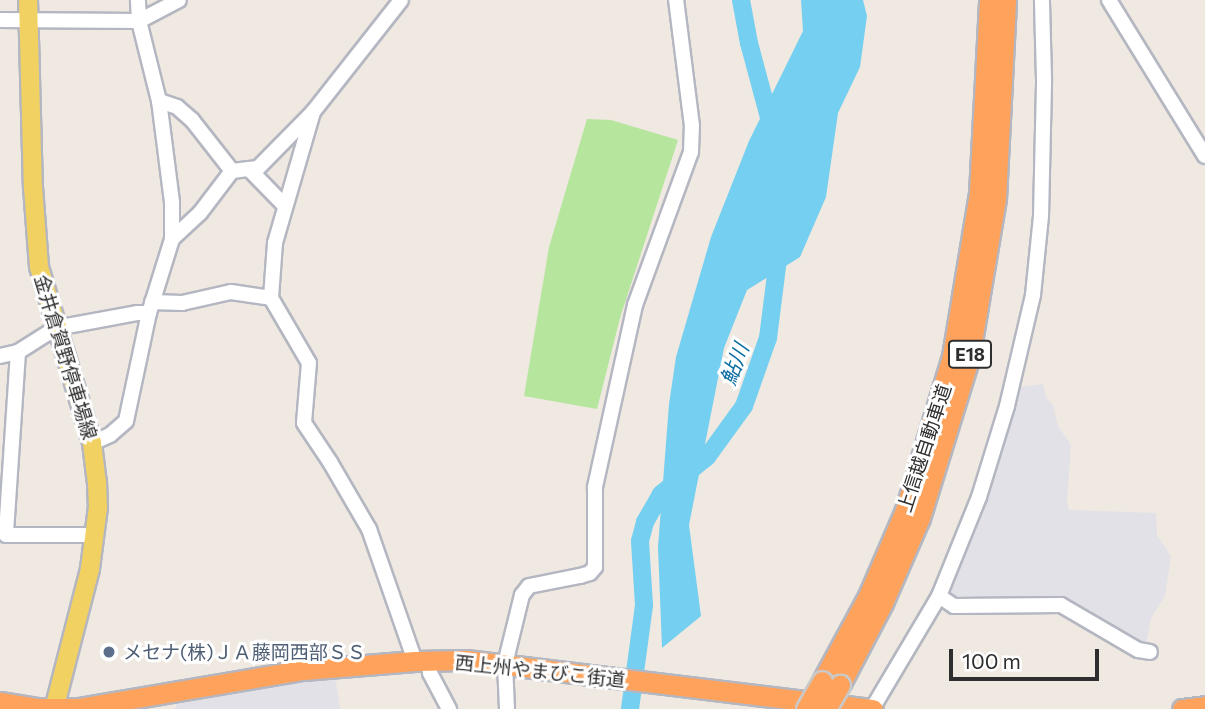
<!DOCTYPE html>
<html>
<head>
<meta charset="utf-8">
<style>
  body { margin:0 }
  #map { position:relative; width:1205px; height:709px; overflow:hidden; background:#efe9e1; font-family:Commissioner,"Noto Sans JP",sans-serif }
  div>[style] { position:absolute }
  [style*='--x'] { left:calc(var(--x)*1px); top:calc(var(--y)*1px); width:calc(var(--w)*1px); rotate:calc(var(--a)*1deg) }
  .industrial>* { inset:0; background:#e3e1e8 }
  .green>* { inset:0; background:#b6e59e }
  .water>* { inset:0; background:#75cff0 }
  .river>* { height:18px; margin:-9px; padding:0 9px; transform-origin:9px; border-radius:9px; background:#75cff0 }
  .roads { filter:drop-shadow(2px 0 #b4b7c1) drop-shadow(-2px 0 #b4b7c1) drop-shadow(0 2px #b4b7c1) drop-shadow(0 -2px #b4b7c1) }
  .minor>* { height:14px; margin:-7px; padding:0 7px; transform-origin:7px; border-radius:7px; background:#fff }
  .major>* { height:18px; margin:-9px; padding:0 9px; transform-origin:9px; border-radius:9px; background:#f2d163 }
  .highway>* { height:19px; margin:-9.5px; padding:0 9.5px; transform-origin:9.5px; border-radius:9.5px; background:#ffa35c }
  .bridges { filter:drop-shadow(2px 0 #c9c9c9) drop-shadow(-2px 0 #c9c9c9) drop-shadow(0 2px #c9c9c9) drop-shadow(0 -2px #c9c9c9) }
  .highway-bridge>* { height:19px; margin:-9.5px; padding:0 9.5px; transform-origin:9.5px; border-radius:9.5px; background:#ffa35c }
  .dots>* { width:19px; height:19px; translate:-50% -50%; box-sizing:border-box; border:4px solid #fff; border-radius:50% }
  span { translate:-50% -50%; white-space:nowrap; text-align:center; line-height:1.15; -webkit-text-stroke:6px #fff; paint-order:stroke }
  .shield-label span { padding:2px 5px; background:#fff; border:2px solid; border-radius:5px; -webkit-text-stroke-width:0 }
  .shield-label { font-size:18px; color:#2e2e2e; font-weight:700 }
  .street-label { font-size:19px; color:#2e2e2e }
  .service-label { font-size:19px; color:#4e5e75 }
  .left { translate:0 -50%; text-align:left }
  .water-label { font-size:21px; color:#0d6fa3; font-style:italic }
  .scale { position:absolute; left:949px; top:649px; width:150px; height:32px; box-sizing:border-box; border:4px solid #2e2e2e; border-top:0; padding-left:9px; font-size:21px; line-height:24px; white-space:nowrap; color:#2e2e2e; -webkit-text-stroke:5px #fff; paint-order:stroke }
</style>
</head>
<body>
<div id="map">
  <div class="industrial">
    <div style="clip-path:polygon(1043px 384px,1046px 398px,1053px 405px,1058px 426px,1071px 445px,1067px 501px,1069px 510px,1156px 513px,1157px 535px,1171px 556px,1165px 596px,1151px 618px,1146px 645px,1065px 601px,953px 598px,949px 594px,985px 508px,1019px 387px)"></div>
    <div style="clip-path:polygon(335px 676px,340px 709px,174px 709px,177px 704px)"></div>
  </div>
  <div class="green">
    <div style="clip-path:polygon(587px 119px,611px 120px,678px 140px,620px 318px,597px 409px,524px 396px,549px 247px)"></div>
  </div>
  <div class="water">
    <div style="clip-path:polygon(801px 0,863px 0,867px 16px,860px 67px,838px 113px,826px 197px,800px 257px,747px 290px,724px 348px,689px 525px,701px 616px,662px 648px,658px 547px,669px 404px,676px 357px,711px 237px,749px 141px,803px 31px)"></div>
  </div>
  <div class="river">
    <div style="--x:741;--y:0;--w:44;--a:79.5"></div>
    <div style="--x:749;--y:43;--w:89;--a:75"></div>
    <div style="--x:630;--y:709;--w:105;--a:-82.3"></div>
    <div style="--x:644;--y:605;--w:64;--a:-93.6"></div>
    <div style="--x:640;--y:541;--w:20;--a:-75"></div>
    <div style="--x:645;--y:522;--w:32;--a:-60"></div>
    <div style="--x:661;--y:494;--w:59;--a:-38.8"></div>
    <div style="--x:707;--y:457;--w:63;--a:-54"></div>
    <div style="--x:744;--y:406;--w:72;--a:-70.6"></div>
    <div style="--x:768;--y:338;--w:88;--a:-82.8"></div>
  </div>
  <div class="roads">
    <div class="minor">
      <div style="--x:1109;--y:0;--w:183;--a:58.4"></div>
      <div style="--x:0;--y:20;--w:139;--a:0.4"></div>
      <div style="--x:139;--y:21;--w:45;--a:-27.7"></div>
      <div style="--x:159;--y:101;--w:19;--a:18"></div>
      <div style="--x:177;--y:107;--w:20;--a:41"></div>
      <div style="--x:192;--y:120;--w:65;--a:51.9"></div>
      <div style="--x:313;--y:112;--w:136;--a:106.2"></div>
      <div style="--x:275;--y:243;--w:55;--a:94.2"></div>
      <div style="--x:271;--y:298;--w:75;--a:59.7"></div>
      <div style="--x:309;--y:363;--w:60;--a:94.8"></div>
      <div style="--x:304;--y:423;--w:47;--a:56.3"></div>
      <div style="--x:330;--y:462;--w:78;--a:59.8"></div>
      <div style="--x:369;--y:529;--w:140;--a:70.8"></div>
      <div style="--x:249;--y:169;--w:50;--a:45.8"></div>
      <div style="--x:172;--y:239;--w:38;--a:-43"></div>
      <div style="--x:200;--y:213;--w:53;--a:-52.7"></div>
      <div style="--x:232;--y:171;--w:26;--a:-7"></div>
      <div style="--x:258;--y:168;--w:78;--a:-45.5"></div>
      <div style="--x:313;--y:112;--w:142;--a:-51.8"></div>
      <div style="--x:152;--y:302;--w:30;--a:2"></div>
      <div style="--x:182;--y:303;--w:50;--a:-12.7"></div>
      <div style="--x:231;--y:292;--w:40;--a:8.5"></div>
      <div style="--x:18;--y:352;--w:183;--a:93.8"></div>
      <div style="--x:6;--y:535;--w:90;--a:0"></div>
      <div style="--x:0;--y:356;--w:18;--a:-13"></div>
      <div style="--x:18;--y:352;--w:45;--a:-32.3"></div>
      <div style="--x:56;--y:328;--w:82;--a:-10.5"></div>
      <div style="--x:137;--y:313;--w:12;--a:0"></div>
      <div style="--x:92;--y:443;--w:20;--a:-24"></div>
      <div style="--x:110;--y:435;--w:21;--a:-41"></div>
      <div style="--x:126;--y:421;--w:110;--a:-78"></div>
      <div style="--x:149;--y:313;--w:77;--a:-72.7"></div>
      <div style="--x:172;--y:239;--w:37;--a:-90"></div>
      <div style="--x:172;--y:202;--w:102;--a:-97.3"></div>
      <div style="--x:159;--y:101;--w:82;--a:-104"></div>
      <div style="--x:139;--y:21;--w:21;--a:-93"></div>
      <div style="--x:939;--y:596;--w:18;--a:34"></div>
      <div style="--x:954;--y:606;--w:107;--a:-0.5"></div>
      <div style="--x:1061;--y:605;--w:89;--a:30.3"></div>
      <div style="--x:1138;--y:650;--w:12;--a:9"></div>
      <div style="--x:428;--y:660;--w:13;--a:81"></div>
      <div style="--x:430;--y:673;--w:41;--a:62.2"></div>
      <div style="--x:507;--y:709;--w:45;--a:-92.5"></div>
      <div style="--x:505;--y:664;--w:71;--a:-76.2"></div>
      <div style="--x:522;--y:595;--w:11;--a:-52"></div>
      <div style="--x:529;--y:586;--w:52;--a:-11.1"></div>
      <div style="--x:580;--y:576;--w:10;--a:-17"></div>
      <div style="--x:590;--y:573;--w:8;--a:-50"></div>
      <div style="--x:595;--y:567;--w:80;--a:-90"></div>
      <div style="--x:595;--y:487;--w:186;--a:-77.6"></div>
      <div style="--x:635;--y:305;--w:163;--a:-69.9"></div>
      <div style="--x:691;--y:152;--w:26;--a:-88"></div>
      <div style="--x:692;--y:126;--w:127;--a:-97.2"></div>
      <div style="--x:872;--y:709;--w:131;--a:-59.3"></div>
      <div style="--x:939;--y:596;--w:107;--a:-68"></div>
      <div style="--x:979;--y:497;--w:95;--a:-72.9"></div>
      <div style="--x:1007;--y:406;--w:114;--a:-76.8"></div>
      <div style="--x:1033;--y:295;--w:79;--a:-84.2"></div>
      <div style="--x:1041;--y:216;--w:137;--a:-88.7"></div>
      <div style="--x:1044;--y:79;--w:79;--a:-91.5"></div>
    </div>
    <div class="major">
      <div style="--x:28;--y:0;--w:187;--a:88.5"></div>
      <div style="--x:33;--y:187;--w:80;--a:85.7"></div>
      <div style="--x:39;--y:267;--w:184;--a:73.2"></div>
      <div style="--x:92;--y:443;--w:38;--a:83"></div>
      <div style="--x:97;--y:481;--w:26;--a:88"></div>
      <div style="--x:98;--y:507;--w:63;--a:97.4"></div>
      <div style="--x:90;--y:569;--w:145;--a:104.4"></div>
    </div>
    <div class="highway">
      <div style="--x:822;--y:681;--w:97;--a:-61.6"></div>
      <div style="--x:868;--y:596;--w:94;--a:-66.7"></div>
      <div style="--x:905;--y:510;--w:161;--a:-73"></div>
      <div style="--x:952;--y:356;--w:165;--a:-80.6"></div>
      <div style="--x:979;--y:193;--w:193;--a:-87"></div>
      <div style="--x:840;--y:685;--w:93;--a:-62.3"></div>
      <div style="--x:883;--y:603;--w:93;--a:-66.5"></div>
      <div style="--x:920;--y:518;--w:165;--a:-72.8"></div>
      <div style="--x:969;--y:360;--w:163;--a:-80.5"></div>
      <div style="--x:996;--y:199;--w:199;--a:-87.1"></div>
      <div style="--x:0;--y:702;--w:37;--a:9"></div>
      <div style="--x:37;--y:708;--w:41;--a:0"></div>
      <div style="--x:78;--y:708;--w:228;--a:-9.6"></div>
      <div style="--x:303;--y:670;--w:112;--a:-4.6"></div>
      <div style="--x:415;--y:661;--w:51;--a:-1.1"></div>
      <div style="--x:466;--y:660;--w:410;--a:6.9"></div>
      <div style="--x:1182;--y:709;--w:23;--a:-7"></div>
    </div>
  </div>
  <div class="bridges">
    <div class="highway-bridge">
      <div style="--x:806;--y:709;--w:32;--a:-60"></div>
      <div style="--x:826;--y:709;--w:28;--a:-60"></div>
    </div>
  </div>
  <div class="dots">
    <div style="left:109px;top:652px;background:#5c6f8a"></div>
  </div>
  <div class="shield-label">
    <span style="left:970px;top:354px">E18</span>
  </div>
  <div class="street-label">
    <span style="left:66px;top:357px;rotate:73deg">金井倉賀野停車場線</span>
    <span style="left:924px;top:448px;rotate:-72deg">上信越自動車道</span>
    <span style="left:540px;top:671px;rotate:6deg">西上州やまびこ街道</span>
  </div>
  <div class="service-label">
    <span class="left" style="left:123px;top:652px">メセナ(株)ＪＡ藤岡西部ＳＳ</span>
  </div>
  <div class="water-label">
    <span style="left:734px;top:364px;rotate:-69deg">鮎川</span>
  </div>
  <div class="scale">100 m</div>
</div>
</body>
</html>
